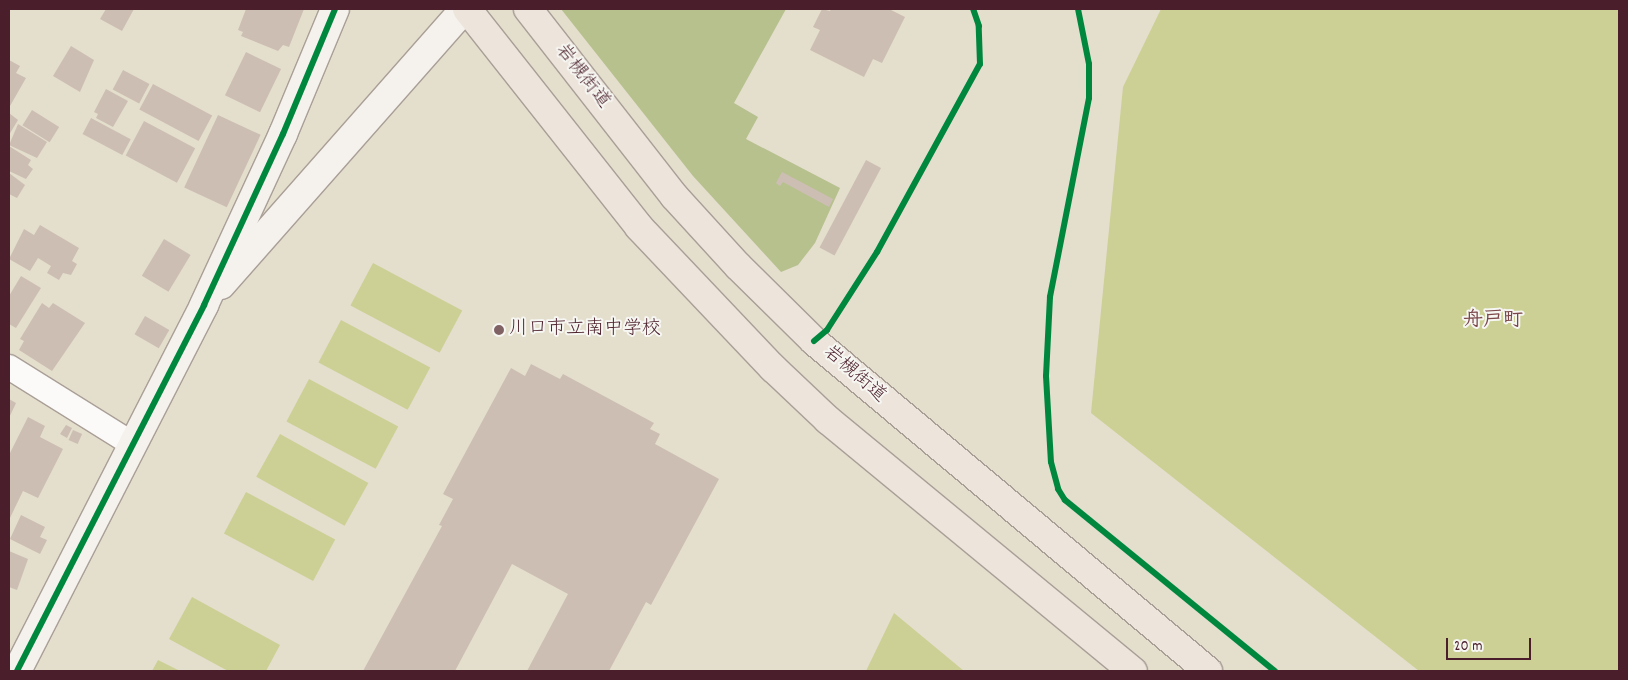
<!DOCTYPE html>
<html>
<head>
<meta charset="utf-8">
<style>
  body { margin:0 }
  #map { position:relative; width:1628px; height:680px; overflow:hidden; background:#e4decd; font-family:Dekko,"Klee One",sans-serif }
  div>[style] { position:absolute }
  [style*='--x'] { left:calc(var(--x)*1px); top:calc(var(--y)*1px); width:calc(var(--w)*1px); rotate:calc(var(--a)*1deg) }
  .green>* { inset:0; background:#ccd094; transform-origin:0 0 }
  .forest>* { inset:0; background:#b7c18e }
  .building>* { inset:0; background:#cdbeb3; transform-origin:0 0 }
  .roads { filter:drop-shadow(1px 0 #a99f97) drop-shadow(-1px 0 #a99f97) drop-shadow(0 1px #a99f97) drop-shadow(0 -1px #a99f97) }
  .street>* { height:24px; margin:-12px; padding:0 12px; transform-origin:12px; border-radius:12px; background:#fbfaf8 }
  .secondary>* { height:28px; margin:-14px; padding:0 14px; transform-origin:14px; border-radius:14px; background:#f5f2ed }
  .highway>* { height:28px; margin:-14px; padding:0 14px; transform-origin:14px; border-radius:14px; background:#ede5dc }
  .cycleway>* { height:6px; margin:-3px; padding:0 3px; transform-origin:3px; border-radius:3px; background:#00873e }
  .dots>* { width:14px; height:14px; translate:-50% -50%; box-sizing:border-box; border:2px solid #f6f6f2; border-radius:50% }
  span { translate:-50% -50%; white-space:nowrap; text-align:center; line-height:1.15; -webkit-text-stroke:4px #f6f6f2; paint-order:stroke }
  .street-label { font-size:19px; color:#4a1f2b }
  .poi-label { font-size:19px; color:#4a1f2b }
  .left { translate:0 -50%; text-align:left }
  .neighbourhood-label { font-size:20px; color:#7b474a; font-weight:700 }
  .frame { position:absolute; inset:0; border:10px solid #4a1f2b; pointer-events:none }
  .scale { position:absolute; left:1446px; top:638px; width:85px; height:22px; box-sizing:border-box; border:2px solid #4a1f2b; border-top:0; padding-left:6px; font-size:15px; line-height:18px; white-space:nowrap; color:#4a1f2b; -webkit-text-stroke:4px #f6f6f2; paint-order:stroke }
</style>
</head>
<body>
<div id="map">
  <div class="green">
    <div style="clip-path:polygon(1161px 9px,1619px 9px,1619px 671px,1419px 671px,1091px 413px,1123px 87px)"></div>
    <div style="left:373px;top:263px;width:101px;height:48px;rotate:28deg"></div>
    <div style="left:341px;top:320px;width:101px;height:48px;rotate:28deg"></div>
    <div style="left:309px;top:379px;width:101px;height:48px;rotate:28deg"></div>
    <div style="left:280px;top:434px;width:101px;height:49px;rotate:29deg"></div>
    <div style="left:246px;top:492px;width:101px;height:47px;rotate:28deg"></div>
    <div style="clip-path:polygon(192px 597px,280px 645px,266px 671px,228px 671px,169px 639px)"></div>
    <div style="clip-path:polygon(894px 613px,964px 671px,866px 671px)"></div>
    <div style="clip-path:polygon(158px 660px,180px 671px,152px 671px)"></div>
  </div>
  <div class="forest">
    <div style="clip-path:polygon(561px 9px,786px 9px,734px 103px,758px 117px,746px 139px,840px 188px,815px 243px,798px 265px,781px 272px,693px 176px)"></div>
  </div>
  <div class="building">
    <div style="clip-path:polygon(106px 9px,134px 9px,122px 31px,100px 19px)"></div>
    <div style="clip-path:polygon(246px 9px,304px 9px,289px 47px,283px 45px,278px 51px,241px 36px,243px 32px,238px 30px)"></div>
    <div style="clip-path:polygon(822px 9px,830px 11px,831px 9px,889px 9px,905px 17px,882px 63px,873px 59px,864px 77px,810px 50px,820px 30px,813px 27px)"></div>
    <div style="clip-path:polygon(71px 46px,94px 60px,80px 92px,53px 76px)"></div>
    <div style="left:246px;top:52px;width:39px;height:48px;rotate:26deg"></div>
    <div style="clip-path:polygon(9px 60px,20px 66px,16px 73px,26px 78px,10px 106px)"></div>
    <div style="left:123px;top:70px;width:30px;height:22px;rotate:28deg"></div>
    <div style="left:153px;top:84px;width:67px;height:29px;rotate:28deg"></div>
    <div style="clip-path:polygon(106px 89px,128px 101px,113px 127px,96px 118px,98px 114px,94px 112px)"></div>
    <div style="left:32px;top:110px;width:32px;height:18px;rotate:32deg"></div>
    <div style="clip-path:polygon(9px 113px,18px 120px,9px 135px)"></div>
    <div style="left:218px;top:115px;width:47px;height:80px;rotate:25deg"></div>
    <div style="left:91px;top:118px;width:45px;height:18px;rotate:28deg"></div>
    <div style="left:144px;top:121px;width:58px;height:39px;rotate:28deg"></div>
    <div style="clip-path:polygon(18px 124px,47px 142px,37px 158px,9px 145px)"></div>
    <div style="clip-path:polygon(9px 146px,31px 160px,28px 165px,33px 169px,26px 179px,9px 171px)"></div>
    <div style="left:866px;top:160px;width:17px;height:99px;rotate:28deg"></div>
    <div style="clip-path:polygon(782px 172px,833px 199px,829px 207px,783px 182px,780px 186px,776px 183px)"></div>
    <div style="clip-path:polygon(9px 173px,25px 185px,17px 198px,9px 194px)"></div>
    <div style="clip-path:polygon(40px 225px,79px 248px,72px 261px,77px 264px,71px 275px,63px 273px,59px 280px,47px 273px,51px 266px,38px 258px,30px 271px,9px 259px,24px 229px,34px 235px)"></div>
    <div style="left:164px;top:239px;width:31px;height:43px;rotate:31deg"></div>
    <div style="clip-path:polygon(21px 276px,41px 288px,16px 328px,9px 324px,9px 296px)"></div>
    <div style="clip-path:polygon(42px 303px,49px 308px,53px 303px,85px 323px,52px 371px,19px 350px,24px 341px,20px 339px)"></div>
    <div style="left:145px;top:316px;width:28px;height:21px;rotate:30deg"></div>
    <div style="clip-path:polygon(531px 364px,560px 379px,563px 374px,654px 423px,650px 429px,660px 434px,655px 444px,719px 479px,651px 605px,646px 602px,609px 671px,527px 671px,568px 594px,512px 564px,455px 671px,363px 671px,442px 526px,439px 525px,453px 499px,443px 494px,511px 368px,525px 376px)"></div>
    <div style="clip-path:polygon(9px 399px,16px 403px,9px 418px)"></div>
    <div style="clip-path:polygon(28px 417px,45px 426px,40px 437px,63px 449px,38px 498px,23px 491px,9px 520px,9px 455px)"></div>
    <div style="clip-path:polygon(66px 425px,72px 428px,67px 438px,60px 434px)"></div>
    <div style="left:73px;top:430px;width:10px;height:11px;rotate:24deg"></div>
    <div style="clip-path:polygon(21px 515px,45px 527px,40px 537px,47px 540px,40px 554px,10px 539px)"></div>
    <div style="clip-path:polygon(9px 551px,28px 559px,17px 590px,9px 587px)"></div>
  </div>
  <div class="roads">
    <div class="street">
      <div style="--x:9;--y:367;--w:147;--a:32"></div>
    </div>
    <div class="secondary">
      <div style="--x:221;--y:285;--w:368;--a:-48.6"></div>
      <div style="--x:17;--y:671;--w:411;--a:-62.9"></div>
      <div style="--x:204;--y:305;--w:188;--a:-65.2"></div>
      <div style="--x:283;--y:134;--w:135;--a:-67.4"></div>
    </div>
    <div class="highway">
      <div style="--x:467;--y:9;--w:278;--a:51.7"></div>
      <div style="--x:639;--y:227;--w:195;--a:46.5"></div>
      <div style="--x:773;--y:368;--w:76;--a:43.4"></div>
      <div style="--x:828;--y:420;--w:395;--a:39.5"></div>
      <div style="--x:528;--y:9;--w:237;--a:52"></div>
      <div style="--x:674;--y:196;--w:95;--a:47.6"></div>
      <div style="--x:738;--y:266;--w:107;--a:44.6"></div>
      <div style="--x:814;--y:341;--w:514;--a:39.95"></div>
    </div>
  </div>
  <div class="cycleway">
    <div style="--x:1078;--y:9;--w:56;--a:78.7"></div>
    <div style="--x:1089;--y:64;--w:34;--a:90"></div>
    <div style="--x:1089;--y:98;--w:203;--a:101.1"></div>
    <div style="--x:1050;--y:297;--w:79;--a:92.9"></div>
    <div style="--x:1046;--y:376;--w:86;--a:86.7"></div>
    <div style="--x:1051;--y:462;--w:28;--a:75"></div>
    <div style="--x:1058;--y:489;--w:13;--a:58"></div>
    <div style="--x:1065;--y:500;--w:271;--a:39.2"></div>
    <div style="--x:814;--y:341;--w:17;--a:-40"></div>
    <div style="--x:827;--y:330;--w:93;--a:-57.3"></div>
    <div style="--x:877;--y:252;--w:214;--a:-61.3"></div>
    <div style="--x:980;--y:64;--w:38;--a:-92"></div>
    <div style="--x:979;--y:26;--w:18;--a:-109"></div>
    <div style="--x:17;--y:671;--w:411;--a:-62.9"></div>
    <div style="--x:204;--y:305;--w:188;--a:-65.2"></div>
    <div style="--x:283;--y:134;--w:135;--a:-67.4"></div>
  </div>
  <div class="dots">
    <div style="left:499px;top:330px;background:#806264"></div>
  </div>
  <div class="street-label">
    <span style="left:582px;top:77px;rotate:52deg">岩槻街道</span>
    <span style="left:854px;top:375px;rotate:41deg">岩槻街道</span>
  </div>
  <div class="poi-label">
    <span class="left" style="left:509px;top:330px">川口市立南中学校</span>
  </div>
  <div class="neighbourhood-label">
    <span style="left:1493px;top:321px">舟戸町</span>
  </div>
  <div class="frame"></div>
  <div class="scale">20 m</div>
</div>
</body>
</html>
